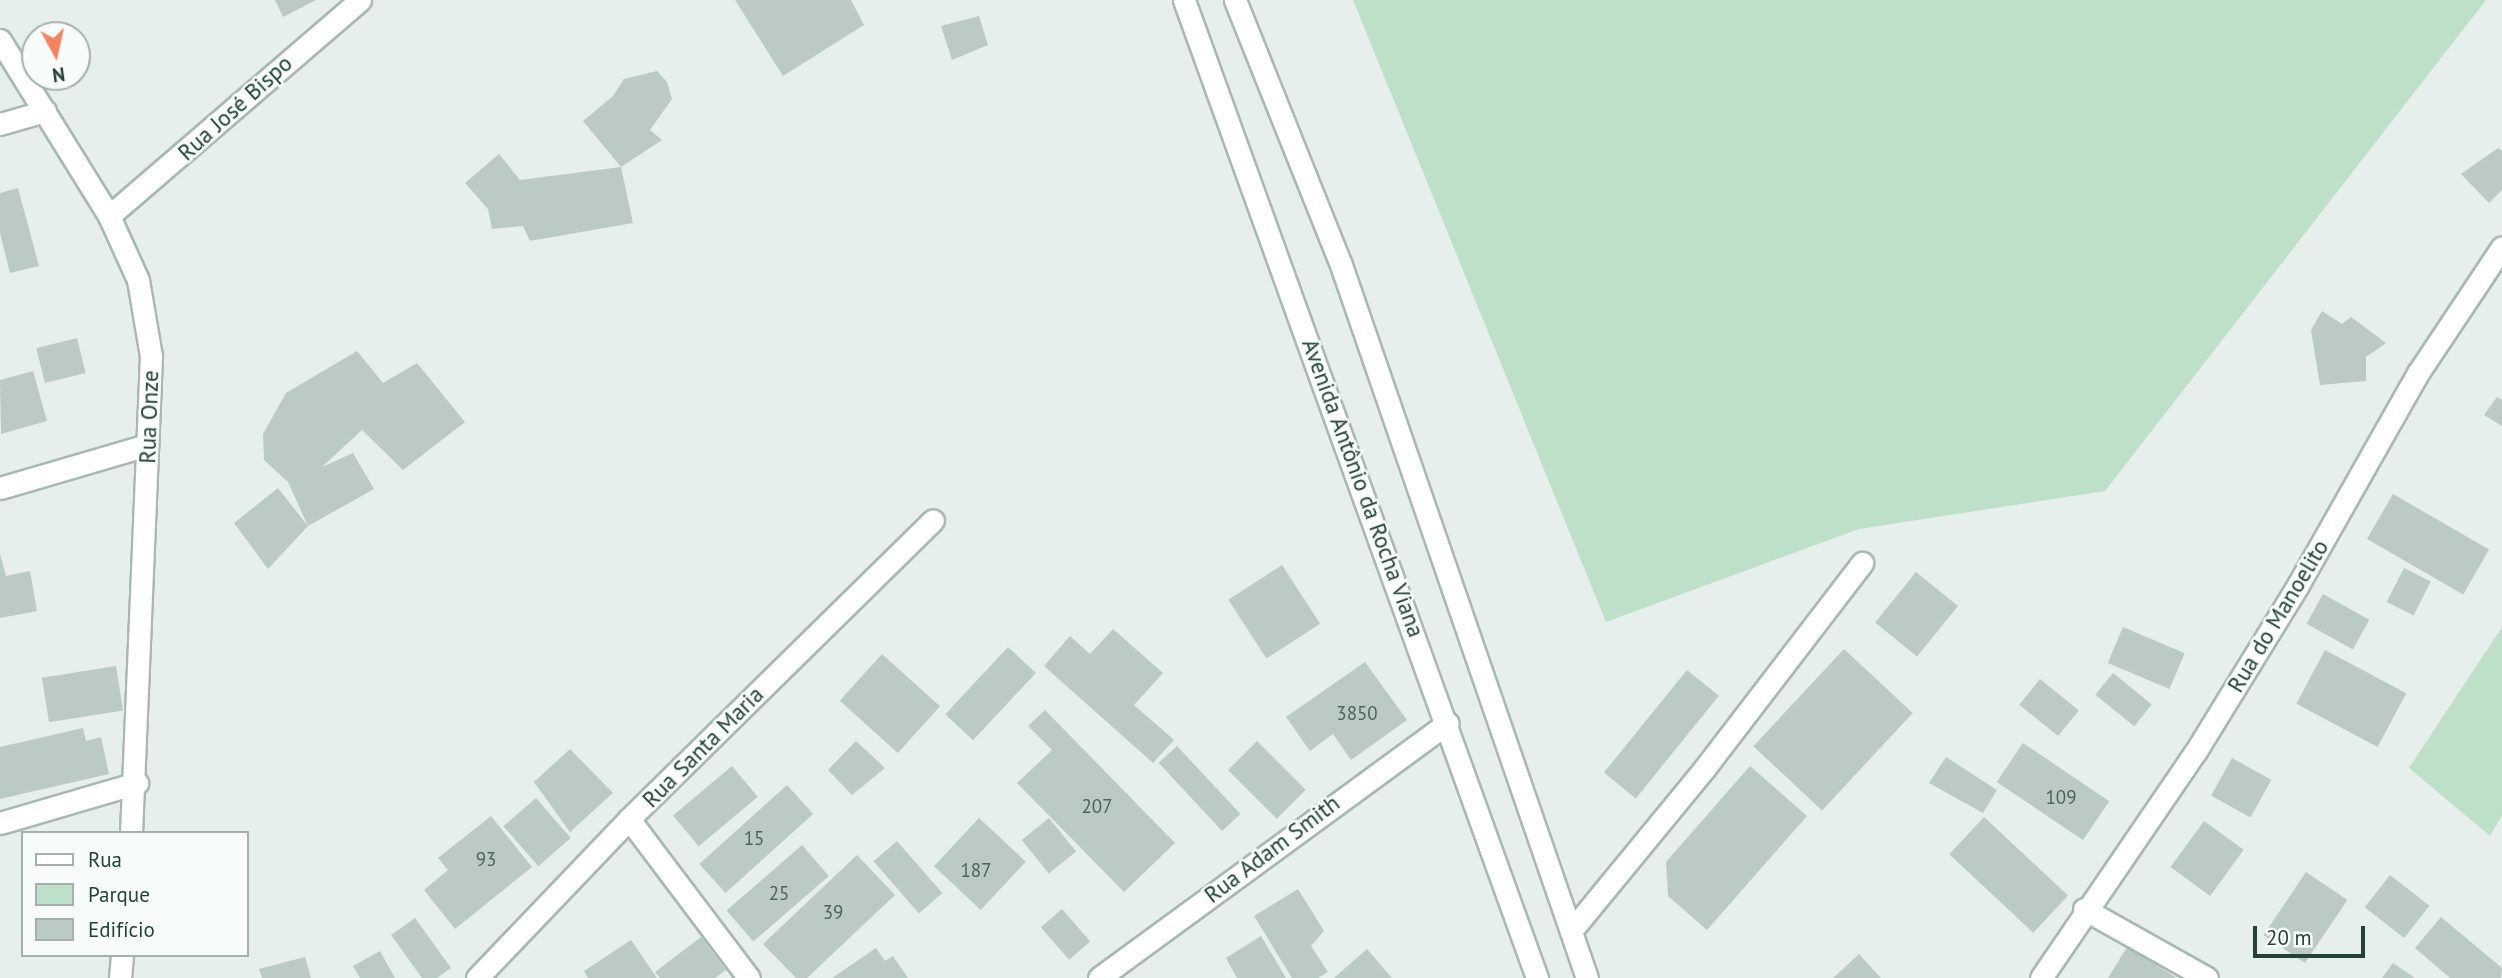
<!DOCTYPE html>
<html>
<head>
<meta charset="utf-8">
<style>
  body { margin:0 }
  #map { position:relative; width:2502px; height:978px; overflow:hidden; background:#e6efeb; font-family:"PT Sans",sans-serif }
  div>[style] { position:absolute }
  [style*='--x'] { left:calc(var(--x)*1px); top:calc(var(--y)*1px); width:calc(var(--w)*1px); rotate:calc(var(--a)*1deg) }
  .green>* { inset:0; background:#bfe0c8 }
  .building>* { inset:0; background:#bbcac4; transform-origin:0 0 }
  .roads { filter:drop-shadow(2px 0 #a8b8b2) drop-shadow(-2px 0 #a8b8b2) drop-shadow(0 2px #a8b8b2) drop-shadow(0 -2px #a8b8b2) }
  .street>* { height:21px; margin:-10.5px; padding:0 10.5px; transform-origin:10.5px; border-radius:10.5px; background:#fff }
  .secondary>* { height:21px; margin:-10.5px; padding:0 10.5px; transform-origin:10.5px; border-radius:10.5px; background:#fff }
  span { translate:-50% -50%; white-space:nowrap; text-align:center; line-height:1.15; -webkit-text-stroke:5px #f7fbf9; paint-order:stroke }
  .number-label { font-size:19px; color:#4a645c }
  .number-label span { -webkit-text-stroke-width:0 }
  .street-label { font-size:23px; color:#24423a }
  .legend { position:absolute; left:21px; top:831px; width:228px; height:126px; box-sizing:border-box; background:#f7fbf9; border:2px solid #a3b1ad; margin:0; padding:9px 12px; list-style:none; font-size:21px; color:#24423a }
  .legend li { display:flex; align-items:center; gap:14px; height:35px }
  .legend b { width:35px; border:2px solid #a3b1ad }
  .north { position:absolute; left:21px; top:21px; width:70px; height:70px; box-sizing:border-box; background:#f7fbf9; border:2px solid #a3b1ad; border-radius:50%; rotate:172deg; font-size:19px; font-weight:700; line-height:28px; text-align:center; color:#24423a }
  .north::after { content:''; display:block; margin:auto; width:24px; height:32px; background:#f4845f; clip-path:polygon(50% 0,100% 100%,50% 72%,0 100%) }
  .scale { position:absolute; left:2253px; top:926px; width:112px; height:32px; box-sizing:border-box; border:4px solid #24423a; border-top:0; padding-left:9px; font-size:21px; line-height:24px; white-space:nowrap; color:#24423a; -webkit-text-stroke:5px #f7fbf9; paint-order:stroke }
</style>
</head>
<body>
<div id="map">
  <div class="green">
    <div style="clip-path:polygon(1353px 0,2486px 0,2105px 491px,1859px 529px,1606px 622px)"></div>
    <div style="clip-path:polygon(2502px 627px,2502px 815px,2490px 836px,2409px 768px)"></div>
  </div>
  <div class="building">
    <div style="clip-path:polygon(275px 0,316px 0,283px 17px)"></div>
    <div style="clip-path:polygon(735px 0,851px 0,864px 25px,783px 76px)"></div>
    <div style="clip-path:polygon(979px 16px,988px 45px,952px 60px,941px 26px)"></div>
    <div style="clip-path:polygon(657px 71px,667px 82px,672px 99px,650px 130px,662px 140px,621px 167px,583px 121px,613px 96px,624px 79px)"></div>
    <div style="clip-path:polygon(2498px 148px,2502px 151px,2502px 190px,2489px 203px,2461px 174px)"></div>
    <div style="clip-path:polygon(499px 154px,520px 180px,621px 167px,633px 223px,530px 241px,523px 226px,492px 229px,488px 209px,465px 183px)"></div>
    <div style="clip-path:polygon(18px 188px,39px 266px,10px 273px,0 233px,0 193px)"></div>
    <div style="clip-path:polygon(2322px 311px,2342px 324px,2351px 317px,2386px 343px,2366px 357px,2366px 381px,2320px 385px,2311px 330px)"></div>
    <div style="left:77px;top:338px;width:36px;height:42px;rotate:76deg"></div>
    <div style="clip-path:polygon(357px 351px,383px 383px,417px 363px,465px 422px,403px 470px,362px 430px,322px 467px,353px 453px,374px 489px,308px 526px,268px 569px,234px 523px,278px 488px,308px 526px,288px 482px,264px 460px,263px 434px,286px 393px)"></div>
    <div style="clip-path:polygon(33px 371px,47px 421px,1px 434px,0 380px)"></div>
    <div style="clip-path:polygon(2497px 397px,2502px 400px,2502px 426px,2484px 415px)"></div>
    <div style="left:2393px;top:494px;width:111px;height:52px;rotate:30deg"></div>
    <div style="clip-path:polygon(0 554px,6px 576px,30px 571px,37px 611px,0 618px)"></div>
    <div style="left:1282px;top:565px;width:70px;height:64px;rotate:57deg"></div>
    <div style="left:2404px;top:568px;width:30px;height:38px;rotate:27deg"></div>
    <div style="left:1916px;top:572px;width:54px;height:65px;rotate:39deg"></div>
    <div style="left:2323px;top:594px;width:53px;height:34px;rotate:29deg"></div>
    <div style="left:2123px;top:627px;width:67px;height:39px;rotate:23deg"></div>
    <div style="clip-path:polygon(1113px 629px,1163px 673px,1134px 705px,1174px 740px,1153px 763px,1044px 666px,1070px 636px,1090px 654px)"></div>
    <div style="left:1008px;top:647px;width:38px;height:92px;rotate:43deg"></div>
    <div style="left:1844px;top:649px;width:94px;height:133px;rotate:43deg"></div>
    <div style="left:2325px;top:650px;width:92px;height:61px;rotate:28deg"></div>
    <div style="left:882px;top:654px;width:78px;height:63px;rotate:42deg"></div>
    <div style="clip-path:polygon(1365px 662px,1407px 720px,1351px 760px,1333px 734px,1310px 751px,1286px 717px)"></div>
    <div style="left:116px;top:666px;width:45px;height:75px;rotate:81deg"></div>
    <div style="left:1687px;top:670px;width:41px;height:132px;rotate:39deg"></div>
    <div style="left:2113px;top:673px;width:50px;height:28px;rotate:39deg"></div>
    <div style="left:2040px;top:679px;width:50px;height:33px;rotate:39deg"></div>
    <div style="clip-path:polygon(1045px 710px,1175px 843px,1124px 892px,1017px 783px,1052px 750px,1028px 726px)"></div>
    <div style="clip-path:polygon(83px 728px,86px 741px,101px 737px,109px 774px,0 799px,0 747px)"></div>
    <div style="clip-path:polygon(856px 741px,885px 768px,852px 795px,828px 770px)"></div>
    <div style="left:1257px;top:741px;width:69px;height:41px;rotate:45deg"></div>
    <div style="left:2023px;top:743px;width:104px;height:47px;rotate:34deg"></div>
    <div style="left:1177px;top:746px;width:93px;height:25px;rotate:47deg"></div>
    <div style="clip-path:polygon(570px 749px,613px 793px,570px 832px,534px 782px)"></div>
    <div style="clip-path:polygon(1946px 757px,1997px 790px,1983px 813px,1929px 783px)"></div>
    <div style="left:2232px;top:758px;width:45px;height:43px;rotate:29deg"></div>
    <div style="left:732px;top:766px;width:40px;height:77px;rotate:50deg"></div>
    <div style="clip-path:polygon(1750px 766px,1807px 816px,1707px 930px,1668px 896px,1666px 862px)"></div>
    <div style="left:787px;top:785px;width:39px;height:118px;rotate:48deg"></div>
    <div style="left:536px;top:798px;width:53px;height:43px;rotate:49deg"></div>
    <div style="clip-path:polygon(491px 816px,532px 867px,455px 929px,424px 890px,448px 870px,438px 858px)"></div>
    <div style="left:1984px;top:817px;width:115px;height:51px;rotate:43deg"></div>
    <div style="left:979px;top:818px;width:64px;height:66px;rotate:43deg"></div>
    <div style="left:1049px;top:818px;width:43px;height:35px;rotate:51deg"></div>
    <div style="left:2204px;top:821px;width:49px;height:57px;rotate:36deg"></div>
    <div style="left:897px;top:841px;width:69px;height:31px;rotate:49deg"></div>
    <div style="left:802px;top:845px;width:41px;height:100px;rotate:49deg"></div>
    <div style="clip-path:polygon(857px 855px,895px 895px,807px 978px,796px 978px,763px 944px)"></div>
    <div style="left:2306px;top:872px;width:50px;height:76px;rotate:34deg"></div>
    <div style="left:2390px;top:875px;width:50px;height:41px;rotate:38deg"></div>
    <div style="clip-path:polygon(1298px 889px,1324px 931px,1311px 946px,1328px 972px,1318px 978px,1292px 978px,1254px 916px)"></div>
    <div style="left:1062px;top:909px;width:43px;height:28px;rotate:49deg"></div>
    <div style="clip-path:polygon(2441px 917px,2502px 968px,2501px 978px,2450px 978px,2415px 948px)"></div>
    <div style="clip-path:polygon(415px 918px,451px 968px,437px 978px,422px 978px,391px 935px)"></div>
    <div style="clip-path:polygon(1261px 936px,1286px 978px,1237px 978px,1226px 958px)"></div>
    <div style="clip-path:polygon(701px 937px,726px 970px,715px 978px,660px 978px,655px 972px)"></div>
    <div style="clip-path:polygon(631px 940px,657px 978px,588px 978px,584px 971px)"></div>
    <div style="clip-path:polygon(2127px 947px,2177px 978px,2108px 978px)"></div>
    <div style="clip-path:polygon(876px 948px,885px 961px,893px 956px,908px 978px,832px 978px)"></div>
    <div style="clip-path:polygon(1367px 949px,1392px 978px,1334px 978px)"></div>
    <div style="clip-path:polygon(380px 951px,395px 978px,360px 978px,353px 966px)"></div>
    <div style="clip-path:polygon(1859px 954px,1881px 978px,1833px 978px)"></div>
    <div style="clip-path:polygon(305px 957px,311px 978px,262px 978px,259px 969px)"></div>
    <div style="clip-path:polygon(2393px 963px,2415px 978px,2382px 978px)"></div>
  </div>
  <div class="roads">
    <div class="street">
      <div style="--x:0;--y:40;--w:207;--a:58.2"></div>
      <div style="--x:109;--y:216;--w:70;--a:65.6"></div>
      <div style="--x:138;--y:280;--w:77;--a:80.3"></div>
      <div style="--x:151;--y:356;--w:477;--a:92.4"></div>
      <div style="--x:0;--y:124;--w:47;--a:-16.1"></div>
      <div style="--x:109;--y:216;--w:331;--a:-40.7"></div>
      <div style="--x:0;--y:488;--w:153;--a:-16.3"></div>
      <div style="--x:629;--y:819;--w:199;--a:53"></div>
      <div style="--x:0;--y:823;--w:143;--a:-16.3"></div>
      <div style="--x:2084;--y:909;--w:141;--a:29.3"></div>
      <div style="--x:1571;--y:931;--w:210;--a:-50.6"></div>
      <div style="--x:1704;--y:769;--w:260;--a:-52.5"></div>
      <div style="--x:120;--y:978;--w:23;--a:-85"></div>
      <div style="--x:477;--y:978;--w:220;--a:-46.3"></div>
      <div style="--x:629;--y:819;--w:426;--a:-44.5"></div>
      <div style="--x:1099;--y:978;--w:432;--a:-36.2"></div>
      <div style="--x:2041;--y:978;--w:275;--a:-55.7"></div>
      <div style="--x:2196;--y:751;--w:195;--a:-58.4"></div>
      <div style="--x:2298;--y:585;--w:244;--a:-60.5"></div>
      <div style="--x:2418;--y:373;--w:151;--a:-56.3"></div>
    </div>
    <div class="secondary">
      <div style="--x:1184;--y:0;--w:1040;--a:70.15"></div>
      <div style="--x:1235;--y:0;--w:282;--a:68.2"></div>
      <div style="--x:1340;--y:262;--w:757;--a:70.97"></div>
    </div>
  </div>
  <div class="number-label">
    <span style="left:1357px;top:714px">3850</span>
    <span style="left:2061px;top:798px">109</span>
    <span style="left:1097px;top:807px">207</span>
    <span style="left:754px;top:839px">15</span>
    <span style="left:486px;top:860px">93</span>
    <span style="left:976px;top:871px">187</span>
    <span style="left:779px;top:894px">25</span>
    <span style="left:833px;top:913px">39</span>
  </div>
  <div class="street-label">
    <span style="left:235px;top:108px;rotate:-42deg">Rua José Bispo</span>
    <span style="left:149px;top:417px;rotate:-88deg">Rua Onze</span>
    <span style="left:1363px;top:488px;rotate:70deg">Avenida Antônio da Rocha Viana</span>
    <span style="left:2278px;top:616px;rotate:-59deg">Rua do Manoelito</span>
    <span style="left:703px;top:747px;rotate:-45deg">Rua Santa Maria</span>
    <span style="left:1272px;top:849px;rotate:-37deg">Rua Adam Smith</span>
  </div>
  <ul class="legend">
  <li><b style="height:9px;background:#fff"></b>Rua</li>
  <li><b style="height:19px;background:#bfe0c8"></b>Parque</li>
  <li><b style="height:19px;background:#bbcac4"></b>Edifício</li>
  </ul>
  <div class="north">N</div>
  <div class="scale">20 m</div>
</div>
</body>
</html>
